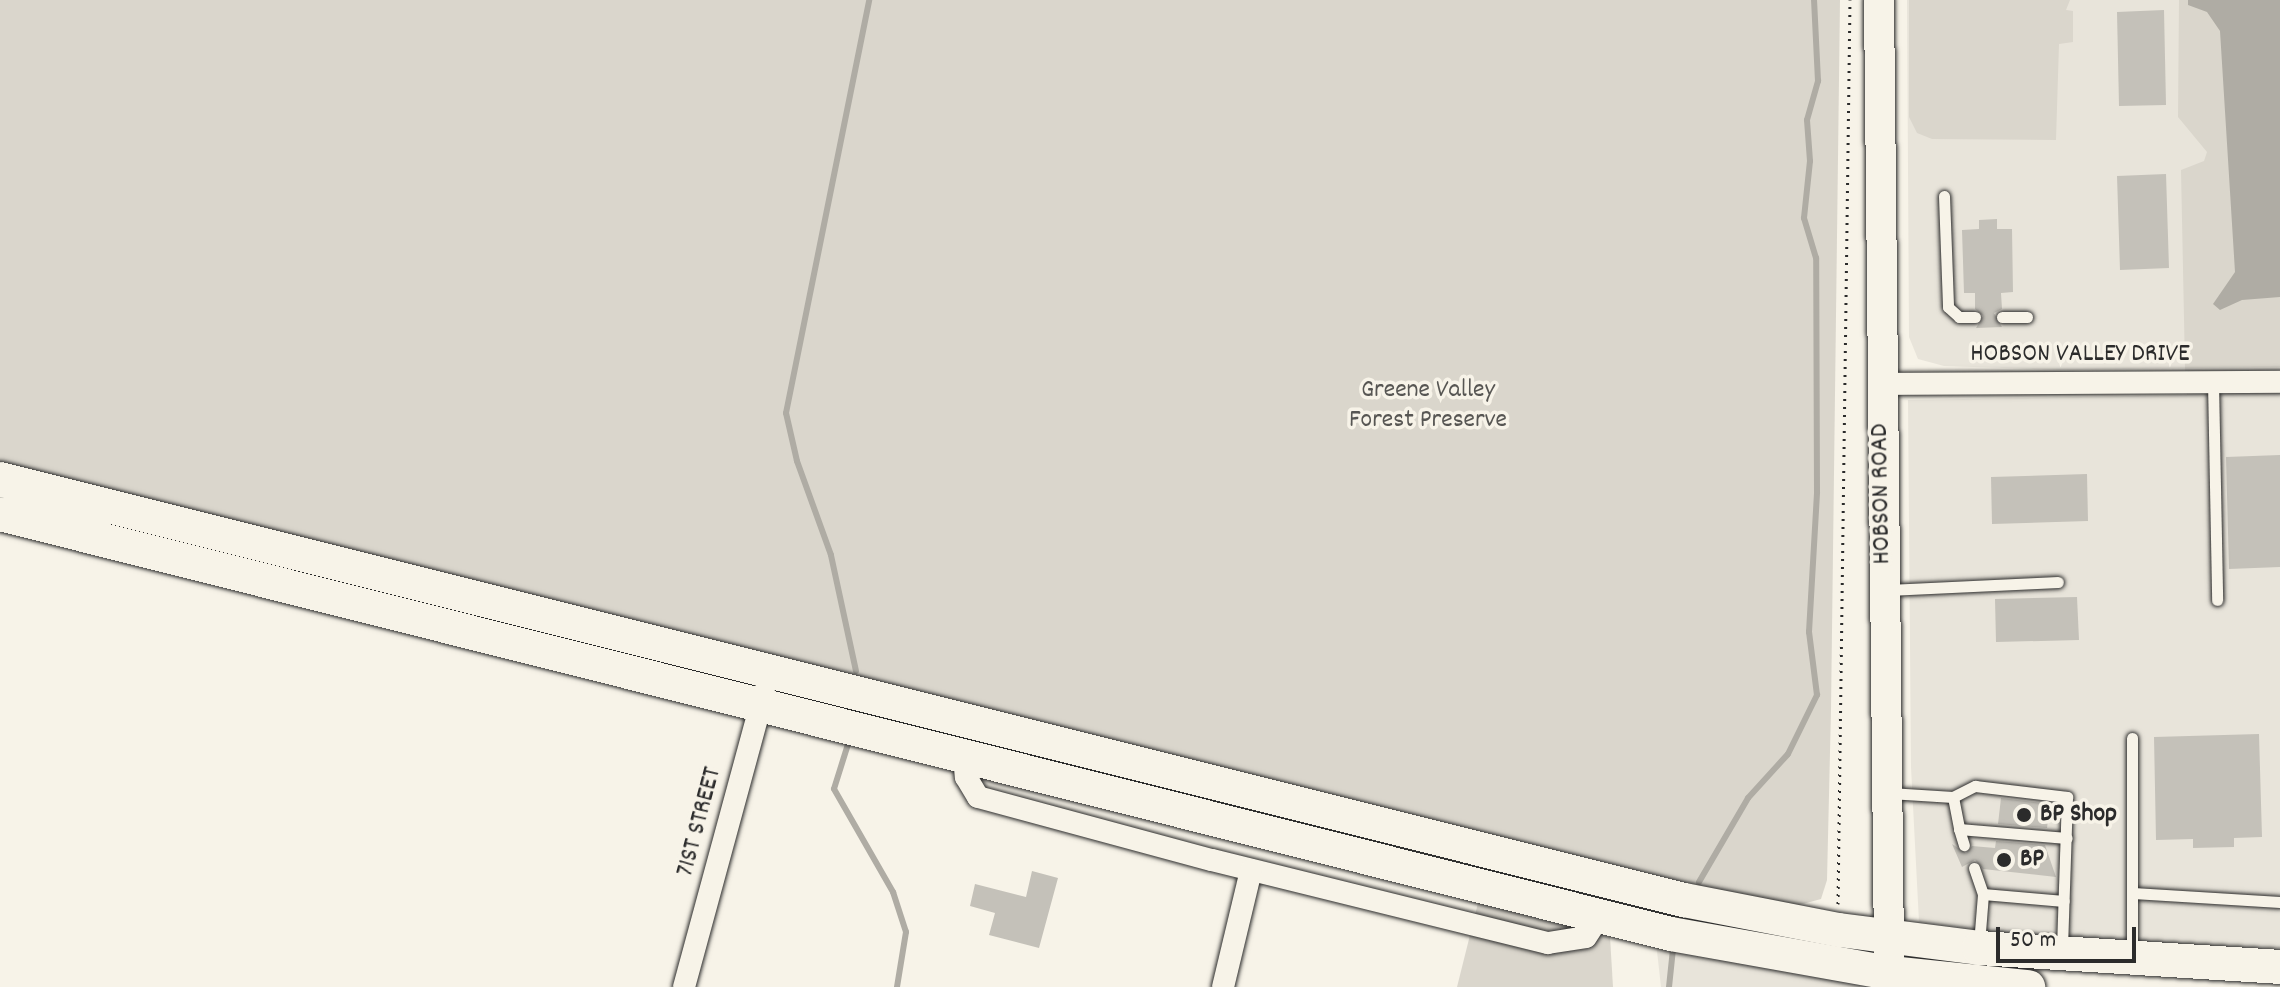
<!DOCTYPE html>
<html>
<head>
<meta charset="utf-8">
<style>
	body { margin:0 }
	#map { position:relative; width:2280px; height:987px; overflow:hidden; background:#f7f3e8; font-family:Dekko,sans-serif }
	div>[style] { position:absolute }
	.built>* { inset:0; background:#e8e4da }
	.green>* { inset:0; background:#dad6cc }
	.water>* { inset:0; background:#afaca4 }
	.stream>* { height:6px; margin:-3px; padding:0 3px; transform-origin:3px; border-radius:3px; background:#afaca4 }
	.building>* { inset:0; background:#c4c1b9 }
	.path>* { height:3px; margin-top:-1.5px; transform-origin:0; background:repeating-linear-gradient(90deg,#2b2b2b 0 2px,transparent 0 8px) }
	.roads { filter:drop-shadow(0 0 2px #2b2b2b) drop-shadow(0 0 2px #2b2b2b) }
	.lane>* { height:11px; margin:-5.5px; padding:0 5.5px; transform-origin:5.5px; border-radius:5.5px; background:#f7f3e8 }
	.street>* { height:22px; margin:-11px; padding:0 11px; transform-origin:11px; border-radius:11px; background:#f7f3e8 }
	.secondary>* { height:30px; margin:-15px; padding:0 15px; transform-origin:15px; border-radius:15px; background:#f7f3e8 }
	.primary>* { height:34px; margin:-17px; padding:0 17px; transform-origin:17px; border-radius:17px; background:#f7f3e8 }
	.dots>* { width:22px; height:22px; translate:-50% -50%; box-sizing:border-box; border:4px solid #f7f3e8; border-radius:50% }
	span { translate:-50% -50%; white-space:nowrap; text-align:center; line-height:1.15; -webkit-text-stroke:7px #f7f3e8; paint-order:stroke }
	.street-label { font-size:26px; color:#2b2b2b }
	.park-label { font-size:26px; color:#575653 }
	.poi-label { font-size:26px; color:#2b2b2b; font-weight:700 }
	.left { translate:0 -50%; text-align:left }
	.scale { position:absolute; left:1996px; top:927px; width:140px; height:36px; box-sizing:border-box; border:4px solid #2b2b2b; border-top:0; padding-left:10px; font-size:24px; line-height:28px; white-space:nowrap; color:#2b2b2b; -webkit-text-stroke:6px #f7f3e8; paint-order:stroke }
</style>
</head>
<body>
<div id="map">
	<div class="built">
		<div style="clip-path:polygon(1907px 0,2280px 0,2280px 948px,2099px 944px,1919px 922px,1911px 767px,1908px 400px,2187px 395px,2185px 368px,2062px 370px,1944px 366px,1918px 359px,1909px 337px)"></div>
		<div style="clip-path:polygon(1656px 942px,1860px 985px,1860px 987px,1661px 987px)"></div>
	</div>
	<div class="green">
		<div style="clip-path:polygon(0 0,1840px 0,1831px 710px,1827px 880px,1821px 899px,1788px 908px,0 462px)"></div>
		<div style="clip-path:polygon(1909px 0,2070px 0,2066px 10px,2073px 11px,2073px 42px,2059px 44px,2056px 140px,1932px 139px,1917px 133px,1909px 117px)"></div>
		<div style="clip-path:polygon(2179px 0,2280px 0,2280px 367px,2185px 368px,2181px 170px,2204px 161px,2207px 152px,2178px 117px)"></div>
		<div style="clip-path:polygon(1478px 903px,1610px 937px,1613px 987px,1457px 987px)"></div>
	</div>
	<div class="water">
		<div style="clip-path:polygon(2188px 0,2280px 0,2280px 297px,2242px 300px,2220px 310px,2213px 304px,2235px 272px,2220px 31px,2207px 12px,2188px 5px)"></div>
	</div>
	<div class="stream">
		<div style="left:856px;top:671px;width:119px;rotate:-102.2deg"></div>
		<div style="left:831px;top:555px;width:100px;rotate:-109.9deg"></div>
		<div style="left:797px;top:461px;width:49px;rotate:-102.9deg"></div>
		<div style="left:786px;top:413px;width:421px;rotate:-78.6deg"></div>
		<div style="left:849px;top:741px;width:50px;rotate:107.4deg"></div>
		<div style="left:834px;top:789px;width:119px;rotate:60.2deg"></div>
		<div style="left:893px;top:892px;width:42px;rotate:72deg"></div>
		<div style="left:906px;top:932px;width:56px;rotate:99.3deg"></div>
		<div style="left:1699px;top:882px;width:97px;rotate:-59.7deg"></div>
		<div style="left:1748px;top:798px;width:59px;rotate:-47.7deg"></div>
		<div style="left:1788px;top:754px;width:66px;rotate:-63.8deg"></div>
		<div style="left:1817px;top:695px;width:64px;rotate:-97.2deg"></div>
		<div style="left:1809px;top:632px;width:140px;rotate:-86.7deg"></div>
		<div style="left:1817px;top:492px;width:234px;rotate:-90.2deg"></div>
		<div style="left:1816px;top:258px;width:42px;rotate:-106.7deg"></div>
		<div style="left:1804px;top:218px;width:57px;rotate:-84deg"></div>
		<div style="left:1810px;top:161px;width:41px;rotate:-94.2deg"></div>
		<div style="left:1807px;top:120px;width:41px;rotate:-74.2deg"></div>
		<div style="left:1818px;top:81px;width:81px;rotate:-92.8deg"></div>
		<div style="left:1669px;top:987px;width:36px;rotate:-84deg"></div>
	</div>
	<div class="building">
		<div style="clip-path:polygon(2164px 10px,2166px 105px,2119px 106px,2117px 12px)"></div>
		<div style="clip-path:polygon(2166px 174px,2169px 268px,2120px 270px,2117px 176px)"></div>
		<div style="clip-path:polygon(1997px 219px,1997px 229px,2012px 229px,2013px 292px,2001px 293px,2002px 309px,1994px 313px,2002px 327px,1976px 328px,1983px 316px,1975px 309px,1975px 293px,1964px 293px,1962px 230px,1979px 229px,1979px 220px)"></div>
		<div style="clip-path:polygon(2280px 455px,2280px 567px,2229px 569px,2226px 457px)"></div>
		<div style="clip-path:polygon(2087px 474px,2088px 521px,1992px 524px,1991px 477px)"></div>
		<div style="clip-path:polygon(2077px 597px,2079px 640px,1996px 642px,1995px 599px)"></div>
		<div style="clip-path:polygon(2259px 734px,2262px 837px,2234px 838px,2234px 847px,2193px 848px,2193px 839px,2156px 840px,2154px 737px)"></div>
		<div style="clip-path:polygon(2001px 798px,2050px 804px,2047px 828px,1998px 824px)"></div>
		<div style="clip-path:polygon(1996px 841px,2045px 845px,2056px 877px,1983px 869px,1975px 860px,1962px 867px,1952px 844px,1966px 853px,1972px 846px,1995px 848px)"></div>
		<div style="clip-path:polygon(1032px 871px,1058px 878px,1039px 948px,989px 935px,995px 913px,970px 906px,975px 884px,1026px 897px)"></div>
	</div>
	<div class="path">
		<div style="left:1838px;top:904px;width:904px;rotate:-89.24deg"></div>
	</div>
	<div class="roads">
		<div class="lane">
			<div style="left:1944px;top:196px;width:111px;rotate:87.9deg"></div>
			<div style="left:1948px;top:307px;width:15px;rotate:42deg"></div>
			<div style="left:1959px;top:317px;width:16px"></div>
			<div style="left:2002px;top:317px;width:25px"></div>
			<div style="left:2213px;top:382px;width:218px;rotate:88.9deg"></div>
			<div style="left:1888px;top:590px;width:170px;rotate:-2.7deg"></div>
			<div style="left:1889px;top:793px;width:64px;rotate:3.6deg"></div>
			<div style="left:1953px;top:797px;width:25px;rotate:-27deg"></div>
			<div style="left:1975px;top:786px;width:93px;rotate:6.8deg"></div>
			<div style="left:2067px;top:797px;width:153px;rotate:91.9deg"></div>
			<div style="left:1953px;top:797px;width:33px;rotate:79deg"></div>
			<div style="left:1959px;top:829px;width:108px;rotate:4.8deg"></div>
			<div style="left:1959px;top:829px;width:17px;rotate:73deg"></div>
			<div style="left:1974px;top:868px;width:28px;rotate:71deg"></div>
			<div style="left:2133px;top:893px;width:147px;rotate:3.5deg"></div>
			<div style="left:1979px;top:944px;width:50px;rotate:-85.4deg"></div>
			<div style="left:1983px;top:894px;width:81px;rotate:4.9deg"></div>
			<div style="left:2132px;top:953px;width:215px;rotate:-90deg"></div>
		</div>
		<div class="street">
			<div style="left:1881px;top:384px;width:399px;rotate:-0.3deg"></div>
			<div style="left:964px;top:756px;width:21px;rotate:85deg"></div>
			<div style="left:966px;top:777px;width:23px;rotate:59deg"></div>
			<div style="left:978px;top:797px;width:242px;rotate:15.1deg"></div>
			<div style="left:1212px;top:860px;width:346px;rotate:13.9deg"></div>
			<div style="left:1548px;top:943px;width:38px;rotate:-9deg"></div>
			<div style="left:1586px;top:937px;width:24px;rotate:-57deg"></div>
			<div style="left:684px;top:987px;width:305px;rotate:-74.8deg"></div>
			<div style="left:1223px;top:987px;width:120px;rotate:-76.5deg"></div>
		</div>
		<div class="secondary">
			<div style="left:1879px;top:0;width:958px;rotate:89.4deg"></div>
		</div>
		<div class="primary">
			<div style="left:0;top:479px;width:1736px;rotate:14.04deg"></div>
			<div style="left:1684px;top:900px;width:158px;rotate:11deg"></div>
			<div style="left:1839px;top:930px;width:141px;rotate:7.3deg"></div>
			<div style="left:1979px;top:948px;width:302px;rotate:3.6deg"></div>
			<div style="left:0;top:514px;width:1723px;rotate:14.11deg"></div>
			<div style="left:1671px;top:934px;width:222px;rotate:10.1deg"></div>
			<div style="left:1890px;top:973px;width:139px;rotate:5.8deg"></div>
		</div>
	</div>
	<div class="dots">
		<div style="left:2024px;top:815px;background:#2b2b2b"></div>
		<div style="left:2004px;top:860px;background:#2b2b2b"></div>
	</div>
	<div class="street-label">
		<span style="left:2080px;top:355px">HOBSON VALLEY DRIVE</span>
		<span style="left:1882px;top:494px;rotate:-91deg">HOBSON ROAD</span>
		<span style="left:700px;top:822px;rotate:-75deg">71ST STREET</span>
	</div>
	<div class="park-label">
		<span style="left:1428px;top:406px">Greene Valley<br>Forest Preserve</span>
	</div>
	<div class="poi-label">
		<span class="left" style="left:2040px;top:815px">BP Shop</span>
		<span class="left" style="left:2020px;top:860px">BP</span>
	</div>
	<div class="scale">50 m</div>
</div>
</body>
</html>
